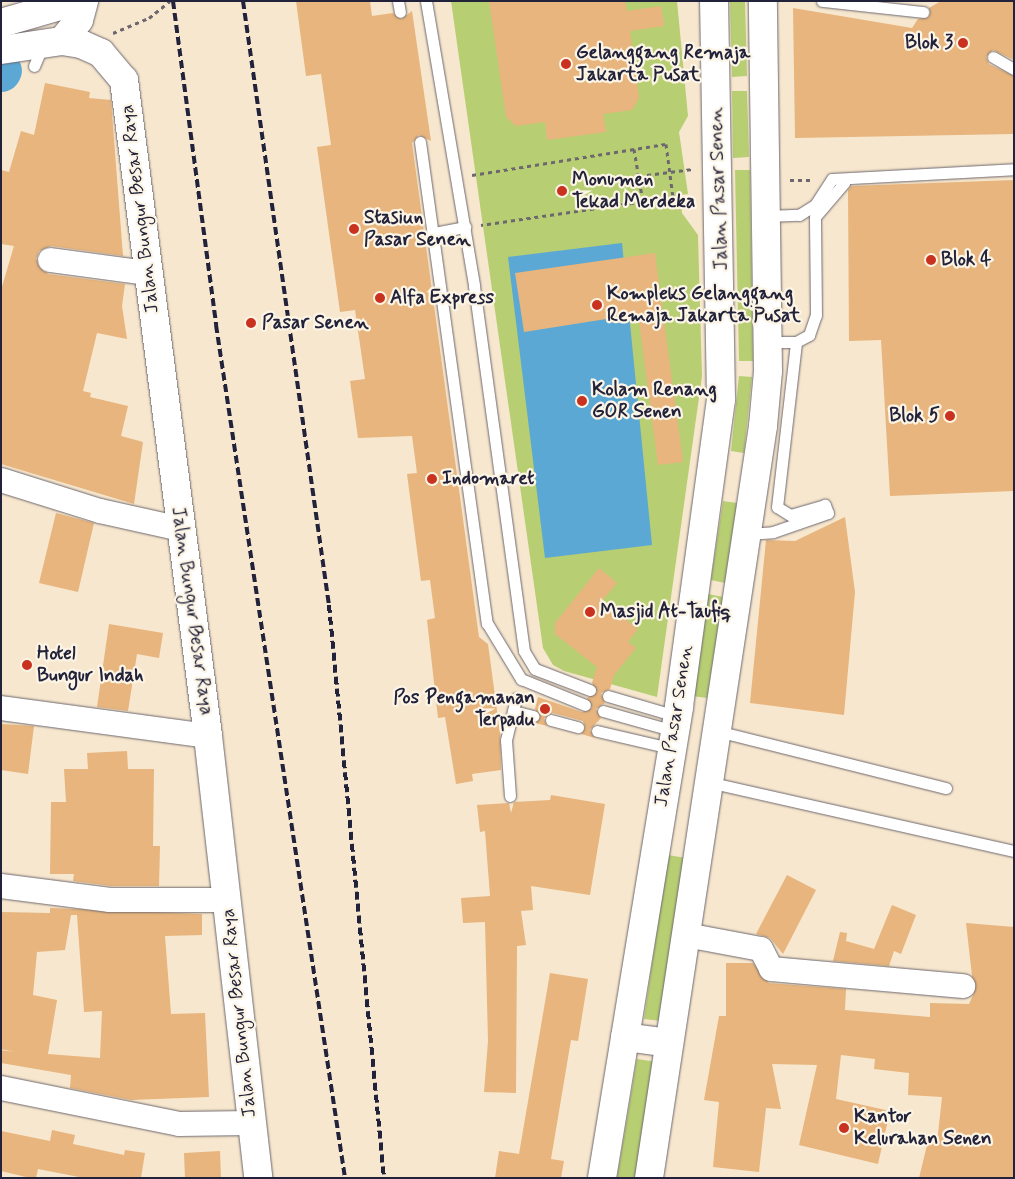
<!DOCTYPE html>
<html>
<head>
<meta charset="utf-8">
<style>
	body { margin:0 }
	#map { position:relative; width:1015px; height:1179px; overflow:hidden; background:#f7e7ce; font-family:Mynerve,sans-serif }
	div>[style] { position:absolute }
	.green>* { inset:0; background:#b7ce73 }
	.water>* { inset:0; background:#5ba8d4 }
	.river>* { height:39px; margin:-19.5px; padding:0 19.5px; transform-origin:19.5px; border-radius:19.5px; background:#5ba8d4 }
	.building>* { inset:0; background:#e7b57d }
	.path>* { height:3px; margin-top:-1.5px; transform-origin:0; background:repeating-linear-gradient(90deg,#6d676e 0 4px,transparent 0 8px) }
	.roads { filter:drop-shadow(0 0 1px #6d676e) drop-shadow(0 0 1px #6d676e) }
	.service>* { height:11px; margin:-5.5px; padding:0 5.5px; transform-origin:5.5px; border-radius:5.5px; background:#fff }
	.minor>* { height:24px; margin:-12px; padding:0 12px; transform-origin:12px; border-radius:12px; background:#fff }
	.tertiary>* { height:28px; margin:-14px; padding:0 14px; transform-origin:14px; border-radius:14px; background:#fff }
	.secondary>* { height:28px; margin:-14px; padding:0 14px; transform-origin:14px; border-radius:14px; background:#fff }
	.primary>* { height:28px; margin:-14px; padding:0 14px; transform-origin:14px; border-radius:14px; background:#fff }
	.rail>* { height:4px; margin-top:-2px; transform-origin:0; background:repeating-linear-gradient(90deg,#22223b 0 8px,transparent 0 12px) }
	.dots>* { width:14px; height:14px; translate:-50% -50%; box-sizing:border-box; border:2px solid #fcf5e5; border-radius:50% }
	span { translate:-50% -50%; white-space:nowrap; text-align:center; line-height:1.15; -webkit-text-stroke:4.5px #fcf5e5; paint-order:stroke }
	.poi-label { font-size:19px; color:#22223b; font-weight:700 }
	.right { translate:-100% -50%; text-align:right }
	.left { translate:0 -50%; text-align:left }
	.street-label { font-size:19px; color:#22223b }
	.frame { position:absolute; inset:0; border:2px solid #22223b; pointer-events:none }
</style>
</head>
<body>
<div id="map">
	<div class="green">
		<div style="clip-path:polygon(451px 1px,677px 1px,688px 116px,679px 132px,688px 194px,681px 195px,682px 213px,698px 235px,702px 376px,657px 697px,564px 671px,553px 665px,543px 648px)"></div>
		<div style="clip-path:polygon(730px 1px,745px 1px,747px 76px,732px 77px)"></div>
		<div style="clip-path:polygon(732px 91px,747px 91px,749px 157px,733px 158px)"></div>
		<div style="clip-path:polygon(735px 170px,750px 170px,753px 361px,739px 361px)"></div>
		<div style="clip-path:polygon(739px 376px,752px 377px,744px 453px,731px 451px)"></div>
		<div style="clip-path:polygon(723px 501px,737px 503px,725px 583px,711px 580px)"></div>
		<div style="clip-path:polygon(708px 594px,723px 597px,707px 698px,692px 696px)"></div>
		<div style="clip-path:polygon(668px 855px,686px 858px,662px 1021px,644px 1019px)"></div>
		<div style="clip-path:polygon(637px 1059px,657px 1062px,637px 1178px,617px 1178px)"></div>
	</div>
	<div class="water">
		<div style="clip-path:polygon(622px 243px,652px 545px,545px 558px,508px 257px)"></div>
	</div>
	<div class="river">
		<div style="left:1px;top:72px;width:2px;rotate:-63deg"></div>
	</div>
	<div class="building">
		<div style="clip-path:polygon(296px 1px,370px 1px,372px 16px,393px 13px,401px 19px,412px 11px,431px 141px,419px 135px,412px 143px,479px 637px,488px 644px,500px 733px,501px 770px,472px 774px,473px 781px,456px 784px,445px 717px,438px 718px,427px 620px,435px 618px,430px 580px,421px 581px,407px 474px,417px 473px,412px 436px,358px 438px,350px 381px,365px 379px,355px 310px,340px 312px,317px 147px,331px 145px,321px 74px,306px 76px)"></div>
		<div style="clip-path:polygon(489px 1px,625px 1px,627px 11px,661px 6px,664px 26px,630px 31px,639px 98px,632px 110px,603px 114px,606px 132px,547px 140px,545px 122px,516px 126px,506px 117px)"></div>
		<div style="clip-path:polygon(941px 1px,1014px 1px,1014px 60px,993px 50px,986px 57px,989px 64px,1014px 76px,1014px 134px,795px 138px,793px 8px,912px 28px,918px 19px,929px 17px,929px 8px)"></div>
		<div style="clip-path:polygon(45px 83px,90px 92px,89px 98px,111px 100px,123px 256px,51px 246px,39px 251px,36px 259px,48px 274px,125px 284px,122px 306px,127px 339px,97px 333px,83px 391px,91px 393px,90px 397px,128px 406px,121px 436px,143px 442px,134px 504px,1px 464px,1px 290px,14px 246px,1px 244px,1px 170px,9px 172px,21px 131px,34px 135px)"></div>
		<div style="clip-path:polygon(1014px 180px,1014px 491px,890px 496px,881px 340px,849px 341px,848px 190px,851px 186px)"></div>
		<div style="clip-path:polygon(655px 253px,683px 462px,658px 465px,638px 314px,524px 332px,515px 273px)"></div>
		<div style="clip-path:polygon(56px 513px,94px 523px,78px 592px,39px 583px)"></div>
		<div style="clip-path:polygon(845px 517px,855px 592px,844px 715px,750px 703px,766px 540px,795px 541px)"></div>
		<div style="clip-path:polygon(599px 568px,617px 583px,602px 601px,638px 629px,628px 642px,636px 648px,614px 675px,610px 689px,601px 693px,605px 703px,596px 709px,601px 718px,590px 730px,595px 738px,581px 734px,585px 728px,583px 721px,553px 713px,544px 718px,547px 726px,535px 723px,540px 717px,535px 709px,538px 697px,582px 712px,592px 708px,587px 698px,597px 692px,592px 683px,597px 667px,555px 634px,555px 623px)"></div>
		<div style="clip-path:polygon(109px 624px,163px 633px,159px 658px,137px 654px,128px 711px,97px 707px)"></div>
		<div style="clip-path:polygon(1px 724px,34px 726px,28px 774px,1px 770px)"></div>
		<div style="clip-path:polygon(127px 751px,128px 769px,154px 769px,153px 846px,160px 846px,159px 886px,111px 886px,73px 881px,74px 874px,50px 874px,51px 802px,66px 802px,64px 769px,88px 769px,87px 753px)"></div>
		<div style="clip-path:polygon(551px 795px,605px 804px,590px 895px,531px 886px,533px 910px,521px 911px,526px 945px,517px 946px,516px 1093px,484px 1092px,488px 1041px,485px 922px,463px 923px,461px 898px,490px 896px,485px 831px,480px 832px,477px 805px,509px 803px,511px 813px,514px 802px,550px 800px)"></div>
		<div style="clip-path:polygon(787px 875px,816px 890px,783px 954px,770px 938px,756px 934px)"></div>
		<div style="clip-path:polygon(892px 905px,916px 915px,901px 954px,894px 951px,889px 966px,833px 961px,840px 932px,847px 933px,846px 941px,874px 949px)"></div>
		<div style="clip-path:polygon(evenodd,50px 908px,202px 914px,202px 935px,165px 936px,171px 1014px,205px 1013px,209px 1097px,131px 1100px,70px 1088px,71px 1075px,1px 1063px,1px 1050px,15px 1052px,1px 1049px,1px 912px,50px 913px,50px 908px,71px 915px,77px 915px,84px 1012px,102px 1011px,100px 1058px,48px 1054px,57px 1000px,33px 995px,37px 952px,65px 950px,71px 915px)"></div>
		<div style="clip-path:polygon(966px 923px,1014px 927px,1014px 1178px,919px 1178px,928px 1141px,937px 1143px,942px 1097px,908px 1095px,909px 1073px,874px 1069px,875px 1059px,841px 1055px,836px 1099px,890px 1111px,878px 1164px,799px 1145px,817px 1065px,772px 1064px,781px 1109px,766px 1108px,759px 1172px,713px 1167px,719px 1102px,704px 1100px,719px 1016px,726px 1016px,726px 963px,753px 963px,769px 983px,846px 989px,845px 1010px,930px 1017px,930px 1003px,969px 1004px,974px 993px)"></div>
		<div style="clip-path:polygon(550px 973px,588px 979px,578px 1041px,571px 1040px,551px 1159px,564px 1161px,561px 1178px,495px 1178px,499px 1151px,519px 1154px)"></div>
		<div style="clip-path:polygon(52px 1130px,75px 1135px,73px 1144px,124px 1155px,125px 1150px,145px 1153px,141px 1178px,84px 1178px,38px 1169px,36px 1178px,30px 1178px,1px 1171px,1px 1131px,50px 1141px)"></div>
		<div style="clip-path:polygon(220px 1151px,221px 1178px,185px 1178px,184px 1153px)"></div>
	</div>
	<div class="path">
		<div style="left:113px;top:33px;width:39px;rotate:-23deg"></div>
		<div style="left:149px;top:18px;width:27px;rotate:-39deg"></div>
		<div style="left:634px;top:149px;width:54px;rotate:80.4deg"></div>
		<div style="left:472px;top:175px;width:196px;rotate:-9.1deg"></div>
		<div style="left:666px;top:144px;width:53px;rotate:82.5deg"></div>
		<div style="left:673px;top:197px;width:194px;rotate:171.7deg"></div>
		<div style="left:639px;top:176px;width:54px;rotate:-7.4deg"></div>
		<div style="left:790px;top:180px;width:21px"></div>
	</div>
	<div class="roads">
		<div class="service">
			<div style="left:398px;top:1px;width:11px;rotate:80deg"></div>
			<div style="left:426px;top:1px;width:289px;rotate:80.4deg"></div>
			<div style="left:474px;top:286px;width:368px;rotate:82.2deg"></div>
			<div style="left:524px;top:651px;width:21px;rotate:59deg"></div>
			<div style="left:535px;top:669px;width:59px;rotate:20.9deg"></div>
			<div style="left:822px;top:1px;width:102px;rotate:6.2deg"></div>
			<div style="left:993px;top:57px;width:24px;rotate:30deg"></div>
			<div style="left:34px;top:66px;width:23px;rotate:-67deg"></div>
			<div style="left:420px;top:142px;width:486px;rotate:82.1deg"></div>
			<div style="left:487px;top:623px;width:66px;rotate:58.7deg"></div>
			<div style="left:521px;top:679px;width:69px;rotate:22.1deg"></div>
			<div style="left:766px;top:216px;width:33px;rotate:-2deg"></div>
			<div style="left:799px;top:215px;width:19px;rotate:-32deg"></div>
			<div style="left:815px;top:205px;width:31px;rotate:-57deg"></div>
			<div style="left:832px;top:179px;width:182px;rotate:-3.1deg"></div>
			<div style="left:434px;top:233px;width:32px;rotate:-11deg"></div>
			<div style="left:768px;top:342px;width:28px"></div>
			<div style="left:747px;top:534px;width:26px;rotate:-4deg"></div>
			<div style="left:773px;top:532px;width:58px;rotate:-19.1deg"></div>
			<div style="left:828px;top:513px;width:9px;rotate:-111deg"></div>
			<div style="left:825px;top:505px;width:36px;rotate:164deg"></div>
			<div style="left:790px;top:515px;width:15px;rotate:-148deg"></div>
			<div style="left:777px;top:507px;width:166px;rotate:-83.4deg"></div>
			<div style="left:796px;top:342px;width:15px;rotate:-28deg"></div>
			<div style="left:809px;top:335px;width:21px;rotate:-71deg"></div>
			<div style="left:816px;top:315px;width:98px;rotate:-90.6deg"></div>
			<div style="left:815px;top:217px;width:45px;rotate:-49.5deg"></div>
			<div style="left:608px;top:696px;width:71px;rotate:16.4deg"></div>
			<div style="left:513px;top:711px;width:21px;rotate:14deg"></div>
			<div style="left:603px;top:711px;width:74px;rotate:15.7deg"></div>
			<div style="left:551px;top:720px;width:28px;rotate:15deg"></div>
			<div style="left:597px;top:731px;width:75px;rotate:13.1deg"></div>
			<div style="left:717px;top:731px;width:236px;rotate:14deg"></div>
			<div style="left:708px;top:782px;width:314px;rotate:12.7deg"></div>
			<div style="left:510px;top:796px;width:56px;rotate:-94.1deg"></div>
			<div style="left:506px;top:740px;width:43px;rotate:-76.6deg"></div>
		</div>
		<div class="minor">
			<div style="left:50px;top:260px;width:98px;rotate:7.6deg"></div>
			<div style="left:1px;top:480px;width:104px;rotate:17.4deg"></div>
			<div style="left:100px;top:511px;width:83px;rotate:12.5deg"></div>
			<div style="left:1px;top:708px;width:209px;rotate:7.7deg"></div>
			<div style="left:1px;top:886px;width:110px;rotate:7.3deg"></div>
			<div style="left:110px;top:900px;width:118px"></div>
			<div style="left:686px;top:935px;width:76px;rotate:10.6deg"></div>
			<div style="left:761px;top:949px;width:22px;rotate:63deg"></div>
			<div style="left:771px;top:969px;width:193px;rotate:5.1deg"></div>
			<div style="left:1px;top:1088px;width:182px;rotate:11.4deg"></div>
			<div style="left:179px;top:1124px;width:71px;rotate:-0.8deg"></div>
		</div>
		<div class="tertiary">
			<div style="left:1px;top:50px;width:62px;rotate:-8.4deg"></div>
			<div style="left:62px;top:41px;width:19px;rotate:9deg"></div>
			<div style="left:81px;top:44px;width:22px;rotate:24deg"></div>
			<div style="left:101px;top:53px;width:35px;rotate:50deg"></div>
			<div style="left:124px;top:80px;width:661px;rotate:82.7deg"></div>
			<div style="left:208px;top:736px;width:445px;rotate:83.5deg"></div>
		</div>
		<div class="secondary">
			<div style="left:625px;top:1037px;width:44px;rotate:7.8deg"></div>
			<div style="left:602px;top:1178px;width:478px;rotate:-80.7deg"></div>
			<div style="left:679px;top:706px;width:309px;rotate:-82.2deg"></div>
			<div style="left:721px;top:400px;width:399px;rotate:-91deg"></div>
			<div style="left:649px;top:1178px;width:761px;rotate:-81.38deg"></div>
			<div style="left:763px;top:426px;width:55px;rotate:-84.8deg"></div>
			<div style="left:768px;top:371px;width:370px;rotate:-90.8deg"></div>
		</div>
		<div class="primary">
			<div style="left:1px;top:23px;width:79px;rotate:-16.1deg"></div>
			<div style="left:62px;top:41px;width:27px;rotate:-51deg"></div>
			<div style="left:79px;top:20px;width:20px;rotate:-75deg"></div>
		</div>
	</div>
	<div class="rail">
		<div style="left:173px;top:1px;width:327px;rotate:82.4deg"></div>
		<div style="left:216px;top:325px;width:863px;rotate:81.4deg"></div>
		<div style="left:243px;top:1px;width:610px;rotate:81.9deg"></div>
		<div style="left:329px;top:605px;width:576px;rotate:84.52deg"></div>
	</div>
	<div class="dots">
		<div style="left:963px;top:43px;background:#c8321e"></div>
		<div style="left:566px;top:64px;background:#c8321e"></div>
		<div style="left:562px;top:191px;background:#c8321e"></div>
		<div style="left:354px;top:229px;background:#c8321e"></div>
		<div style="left:931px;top:260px;background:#c8321e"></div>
		<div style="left:380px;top:298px;background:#c8321e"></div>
		<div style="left:597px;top:305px;background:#c8321e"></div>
		<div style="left:251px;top:323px;background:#c8321e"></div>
		<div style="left:582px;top:401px;background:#c8321e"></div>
		<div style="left:950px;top:416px;background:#c8321e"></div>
		<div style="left:432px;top:479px;background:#c8321e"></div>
		<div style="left:590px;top:612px;background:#c8321e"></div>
		<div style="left:27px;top:665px;background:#c8321e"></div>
		<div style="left:545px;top:709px;background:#c8321e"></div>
		<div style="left:844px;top:1128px;background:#c8321e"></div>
	</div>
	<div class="poi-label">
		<span class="right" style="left:953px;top:43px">Blok 3</span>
		<span class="left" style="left:576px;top:64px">Gelanggang Remaja<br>Jakarta Pusat</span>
		<span class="left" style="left:572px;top:191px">Monumen<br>Tekad Merdeka</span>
		<span class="left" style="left:364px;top:229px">Stasiun<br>Pasar Senen</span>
		<span class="left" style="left:941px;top:260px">Blok 4</span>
		<span class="left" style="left:607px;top:305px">Kompleks Gelanggang<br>Remaja Jakarta Pusat</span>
		<span class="left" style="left:390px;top:298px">Alfa Express</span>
		<span class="left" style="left:262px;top:323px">Pasar Senen</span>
		<span class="left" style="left:592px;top:401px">Kolam Renang<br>GOR Senen</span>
		<span class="right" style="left:940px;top:416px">Blok 5</span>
		<span class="left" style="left:442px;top:479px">Indomaret</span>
		<span class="left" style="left:600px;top:612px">Masjid At-Taufiq</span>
		<span class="left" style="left:37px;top:665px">Hotel<br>Bungur Indah</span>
		<span class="right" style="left:535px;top:709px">Pos Pengamanan<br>Terpadu</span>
		<span class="left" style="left:854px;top:1128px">Kantor<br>Kelurahan Senen</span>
	</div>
	<div class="street-label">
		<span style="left:719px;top:189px;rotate:-92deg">Jalan Pasar Senen</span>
		<span style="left:140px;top:209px;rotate:-97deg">Jalan Bungur Besar Raya</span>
		<span style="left:192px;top:611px;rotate:82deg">Jalan Bungur Besar Raya</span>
		<span style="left:674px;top:726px;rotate:-81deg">Jalan Pasar Senen</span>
		<span style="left:239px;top:1013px;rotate:-96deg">Jalan Bungur Besar Raya</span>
	</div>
	<div class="frame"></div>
</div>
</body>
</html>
